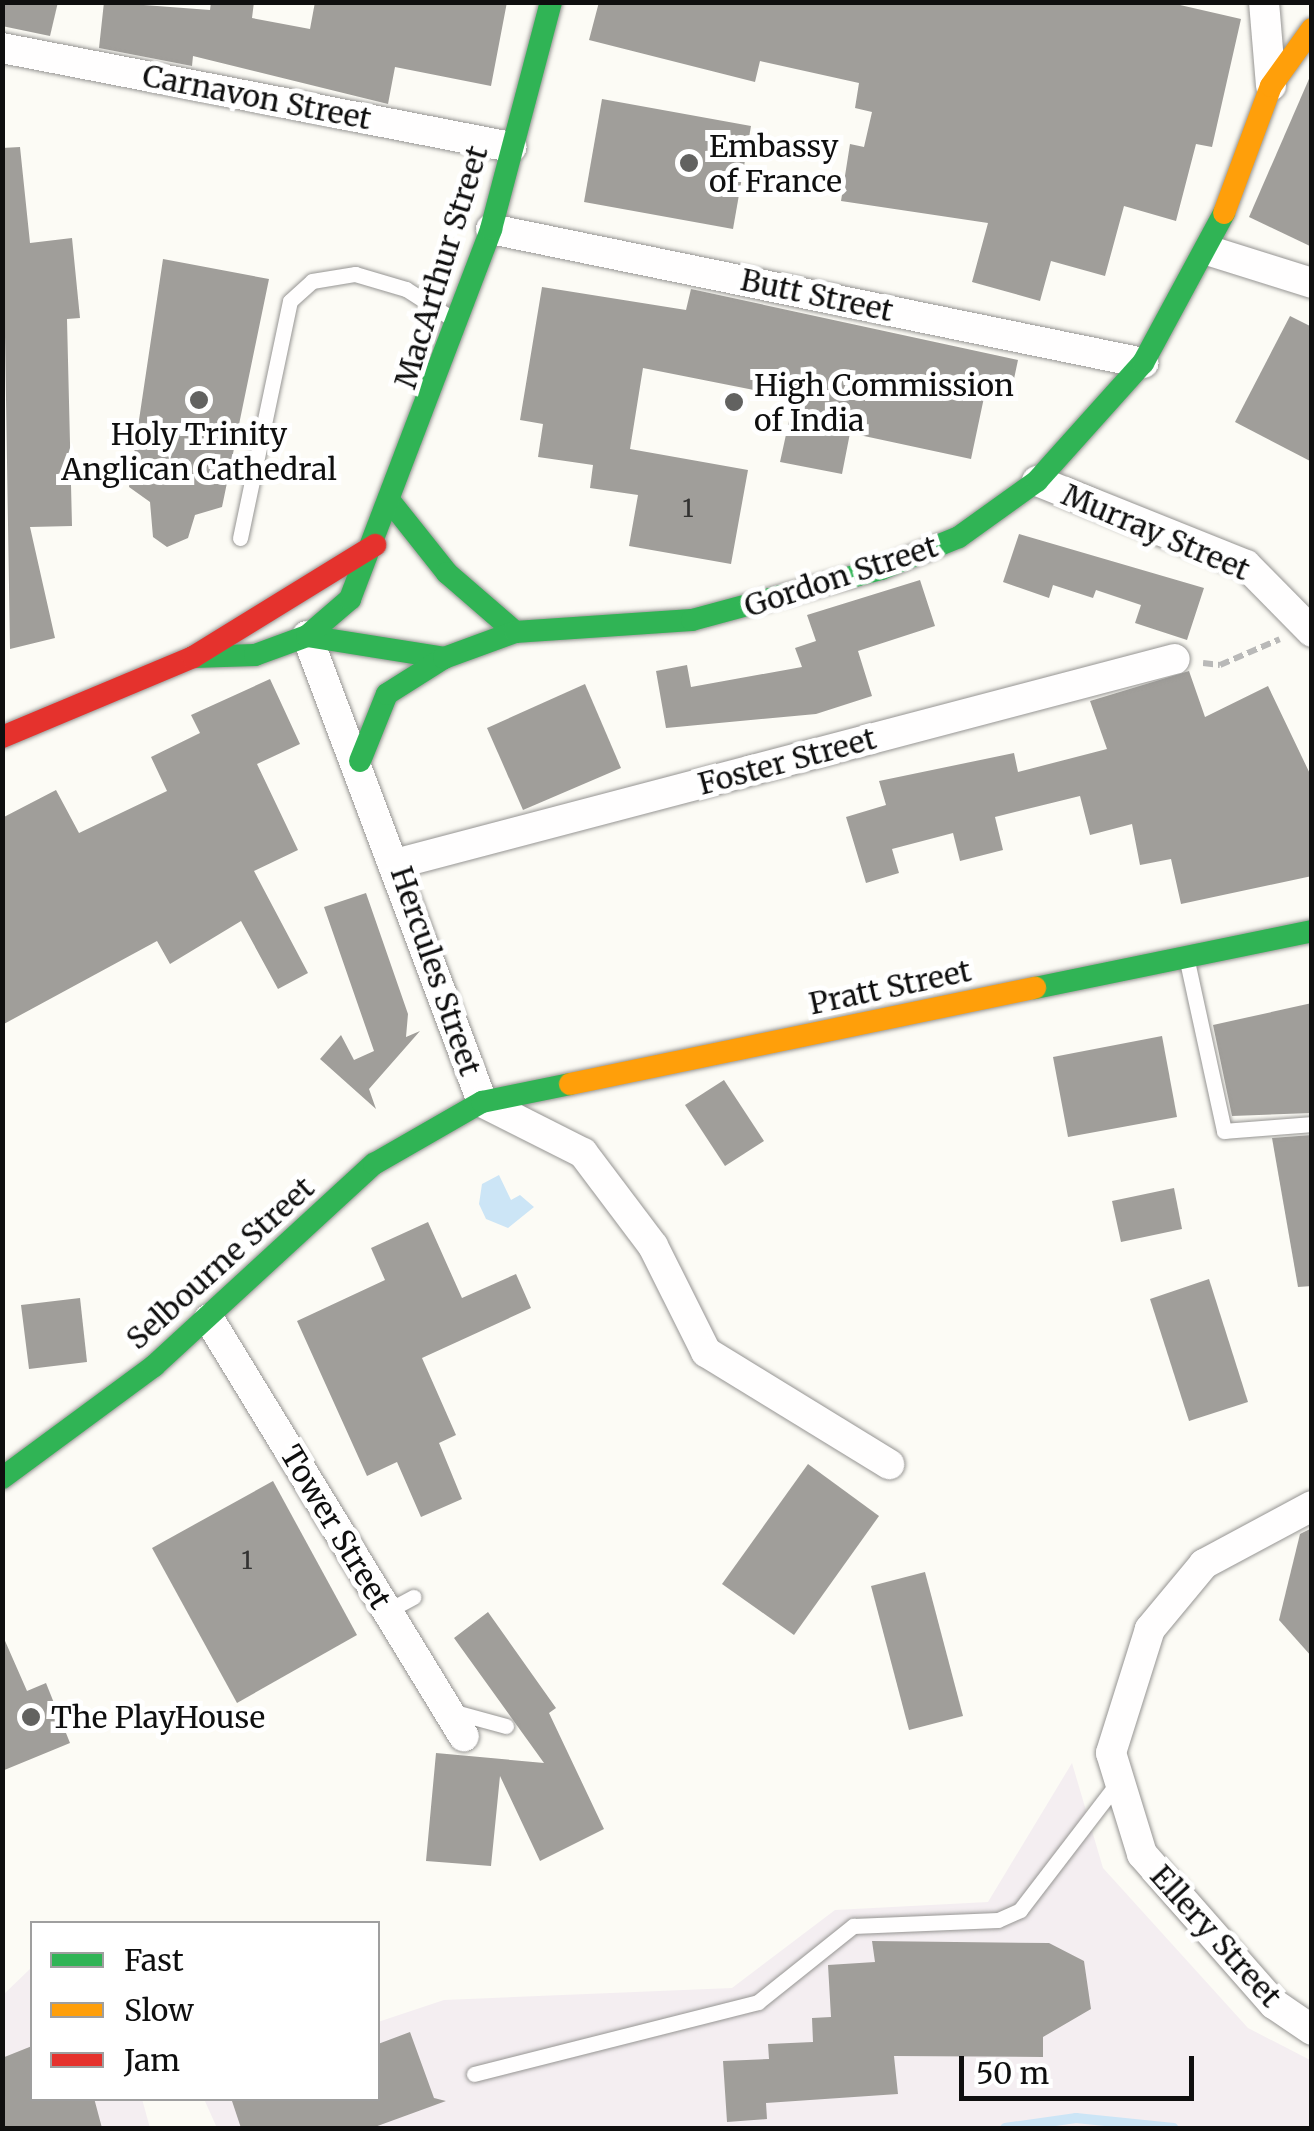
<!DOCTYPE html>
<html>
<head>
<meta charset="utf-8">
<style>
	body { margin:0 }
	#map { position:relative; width:1314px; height:2131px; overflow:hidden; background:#fcfbf5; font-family:Merriweather,serif }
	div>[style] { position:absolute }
	.industrial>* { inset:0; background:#f4eef1 }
	.water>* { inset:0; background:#cce5f6 }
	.stream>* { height:10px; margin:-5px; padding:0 5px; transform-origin:5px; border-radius:5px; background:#cce5f6 }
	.building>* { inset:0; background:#a09e9a }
	.path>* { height:6px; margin-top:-3px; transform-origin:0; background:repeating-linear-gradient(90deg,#b9b9b8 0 10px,transparent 0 15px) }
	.roads { filter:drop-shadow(0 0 2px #969593) drop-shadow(0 0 2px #969593) }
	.lane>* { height:15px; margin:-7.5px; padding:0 7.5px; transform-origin:7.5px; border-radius:7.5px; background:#fffefe }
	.street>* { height:30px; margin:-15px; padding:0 15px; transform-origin:15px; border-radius:15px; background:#fffefe }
	.fast>* { height:22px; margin:-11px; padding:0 11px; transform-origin:11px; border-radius:11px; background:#30b455 }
	.slow>* { height:22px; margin:-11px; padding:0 11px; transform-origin:11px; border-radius:11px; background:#ff9f0a }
	.jam>* { height:22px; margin:-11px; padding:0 11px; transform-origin:11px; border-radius:11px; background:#e5322d }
	.dots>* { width:28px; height:28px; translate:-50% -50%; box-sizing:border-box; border:5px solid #fff; border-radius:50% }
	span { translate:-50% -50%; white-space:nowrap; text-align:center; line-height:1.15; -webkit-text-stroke:10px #fff; paint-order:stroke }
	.number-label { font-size:25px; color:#333332 }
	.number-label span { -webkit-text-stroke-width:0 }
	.street-label { font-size:30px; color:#0f0f0f }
	.poi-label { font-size:30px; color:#0f0f0f }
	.left { translate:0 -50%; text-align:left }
	.frame { position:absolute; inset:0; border:5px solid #0f0f0f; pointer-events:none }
	.legend { position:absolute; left:30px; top:1921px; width:350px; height:180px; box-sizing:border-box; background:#fff; border:2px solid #9f9f9f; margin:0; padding:12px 18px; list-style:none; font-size:30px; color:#0f0f0f }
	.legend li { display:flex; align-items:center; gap:20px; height:50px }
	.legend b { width:50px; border:2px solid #9f9f9f }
	.scale { position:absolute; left:959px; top:2056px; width:235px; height:45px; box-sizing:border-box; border:5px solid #0f0f0f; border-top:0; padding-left:12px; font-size:30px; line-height:35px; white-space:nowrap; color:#0f0f0f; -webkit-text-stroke:8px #fff; paint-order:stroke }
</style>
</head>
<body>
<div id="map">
	<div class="industrial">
		<div style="clip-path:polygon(1072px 1763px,1103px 1868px,1248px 2028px,1312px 2061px,1311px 2128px,217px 2128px,204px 2099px,378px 2098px,378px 2022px,444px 2000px,732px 1988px,835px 1910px,988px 1902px)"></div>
		<div style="clip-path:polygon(31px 1968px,32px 2098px,142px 2099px,150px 2128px,3px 2128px,3px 1995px)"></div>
	</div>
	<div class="water">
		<div style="clip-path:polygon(499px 1175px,511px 1200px,520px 1195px,534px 1207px,508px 1228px,486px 1219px,479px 1204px,482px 1184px)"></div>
	</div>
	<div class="stream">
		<div style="left:1005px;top:2128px;width:72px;rotate:-8deg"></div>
		<div style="left:1076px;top:2118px;width:98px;rotate:5.9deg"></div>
	</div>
	<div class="building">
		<div style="clip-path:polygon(2px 2px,58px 2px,50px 36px,2px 26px)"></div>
		<div style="clip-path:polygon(104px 2px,210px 10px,211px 2px,254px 2px,252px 18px,310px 29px,315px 2px,507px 2px,491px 86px,395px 67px,388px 104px,193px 56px,192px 66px,99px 48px)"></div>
		<div style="clip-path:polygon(599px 2px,1167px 2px,1241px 19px,1212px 147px,1196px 144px,1176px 221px,1124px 206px,1105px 276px,1051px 261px,1040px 301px,972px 282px,988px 223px,841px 201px,850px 144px,864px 147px,872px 112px,855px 108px,859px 83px,760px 61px,755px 82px,589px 40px)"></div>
		<div style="clip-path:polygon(1312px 72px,1312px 247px,1249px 217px)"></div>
		<div style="clip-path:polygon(602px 99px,751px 126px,733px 229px,584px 202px)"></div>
		<div style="clip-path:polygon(20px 147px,30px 243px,72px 238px,80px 318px,67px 319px,72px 526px,30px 527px,55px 638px,10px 649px,2px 148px)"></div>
		<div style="clip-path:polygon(163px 259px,269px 279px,222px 507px,195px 515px,188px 538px,167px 547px,153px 537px,150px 502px,129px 487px)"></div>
		<div style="clip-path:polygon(542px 287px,686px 310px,691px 289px,1018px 360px,1011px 393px,986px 388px,971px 459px,850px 433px,842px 474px,780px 462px,794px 398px,643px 368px,630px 449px,748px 470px,731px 564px,629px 546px,638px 495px,590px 488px,593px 465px,538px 457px,543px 424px,520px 420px)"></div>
		<div style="clip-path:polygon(1290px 316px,1312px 327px,1312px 462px,1235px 422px)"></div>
		<div style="clip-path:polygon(1019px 534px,1204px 588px,1187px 640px,1135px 623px,1141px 605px,1096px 590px,1093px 598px,1053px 585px,1049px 598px,1003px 582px)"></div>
		<div style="clip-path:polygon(920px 580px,935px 626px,858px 651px,872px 696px,816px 714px,666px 728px,656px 671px,687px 665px,691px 687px,802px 667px,795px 648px,816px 641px,807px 615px)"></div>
		<div style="clip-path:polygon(1189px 671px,1205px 717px,1268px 686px,1312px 778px,1312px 876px,1181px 904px,1171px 859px,1140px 865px,1132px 824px,1090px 835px,1080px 796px,995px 817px,1003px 850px,960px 861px,953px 833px,892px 849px,899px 873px,866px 883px,846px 817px,886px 805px,879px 781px,1014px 753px,1018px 772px,1107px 749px,1090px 701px)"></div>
		<div style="clip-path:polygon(270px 679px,300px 744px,257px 764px,298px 850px,254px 871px,308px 973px,278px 989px,241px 921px,170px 964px,157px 941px,2px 1025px,2px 818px,56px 790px,79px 833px,167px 791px,151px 757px,200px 733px,191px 715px)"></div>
		<div style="clip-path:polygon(585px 684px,621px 768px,523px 810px,487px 728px)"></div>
		<div style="clip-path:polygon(366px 893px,408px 1014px,406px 1037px,420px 1031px,369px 1089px,376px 1109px,320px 1059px,341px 1035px,354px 1060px,374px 1051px,324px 907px)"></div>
		<div style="clip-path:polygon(1312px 1003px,1312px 1113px,1232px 1116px,1213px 1025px)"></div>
		<div style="clip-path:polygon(1162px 1036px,1177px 1117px,1068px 1137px,1053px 1057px)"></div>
		<div style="clip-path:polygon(724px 1080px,764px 1141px,725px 1166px,685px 1105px)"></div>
		<div style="clip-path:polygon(1312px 1135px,1312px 1286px,1298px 1287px,1272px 1138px)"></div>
		<div style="clip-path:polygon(1174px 1188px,1182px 1229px,1121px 1242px,1112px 1201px)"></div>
		<div style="clip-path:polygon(428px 1222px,462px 1298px,516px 1274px,531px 1308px,422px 1358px,456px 1435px,439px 1443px,462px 1499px,421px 1517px,397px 1462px,367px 1476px,297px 1321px,385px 1280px,371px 1248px)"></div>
		<div style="clip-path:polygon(1209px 1279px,1248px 1402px,1189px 1421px,1150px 1299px)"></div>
		<div style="clip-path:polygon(80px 1298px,87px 1362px,29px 1369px,21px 1305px)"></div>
		<div style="clip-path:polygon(808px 1464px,879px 1516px,794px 1635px,722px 1584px)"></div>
		<div style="clip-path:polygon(273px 1481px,357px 1635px,237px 1703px,152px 1548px)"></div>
		<div style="clip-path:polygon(1312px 1528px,1312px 1657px,1279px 1620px,1300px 1534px)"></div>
		<div style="clip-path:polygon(925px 1572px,963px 1716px,909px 1730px,871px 1586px)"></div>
		<div style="clip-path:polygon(488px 1612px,556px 1708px,549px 1713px,604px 1829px,540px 1861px,500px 1776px,491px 1866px,426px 1861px,436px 1753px,544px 1763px,454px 1638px)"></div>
		<div style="clip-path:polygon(2px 1634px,27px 1691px,46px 1683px,70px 1743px,2px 1771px)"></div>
		<div style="clip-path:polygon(872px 1941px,1049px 1943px,1084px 1961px,1091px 2009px,1043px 2037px,1043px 2057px,894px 2056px,898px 2094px,766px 2103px,767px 2119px,727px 2122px,723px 2061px,769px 2059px,768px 2044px,813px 2042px,812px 2018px,831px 2017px,828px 1965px,875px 1962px)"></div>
		<div style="clip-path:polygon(410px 2032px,434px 2098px,446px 2101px,372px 2128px,241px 2128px,231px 2098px,378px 2098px,378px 2044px)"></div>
		<div style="clip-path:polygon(32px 2046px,32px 2098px,94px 2098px,102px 2128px,2px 2128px,2px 2058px)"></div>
	</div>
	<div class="path">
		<div style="left:1203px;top:663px;width:17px;rotate:7deg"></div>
		<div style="left:1220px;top:665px;width:65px;rotate:-23.4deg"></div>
	</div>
	<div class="roads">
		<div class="lane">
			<div style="left:240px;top:538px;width:242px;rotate:-78.1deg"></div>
			<div style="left:290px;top:301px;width:30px;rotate:-42deg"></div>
			<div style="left:312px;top:281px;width:44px;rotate:-9.2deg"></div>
			<div style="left:355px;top:274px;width:53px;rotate:16.4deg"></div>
			<div style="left:406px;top:289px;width:54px;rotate:32.8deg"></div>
			<div style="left:1187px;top:961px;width:174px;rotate:77.7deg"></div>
			<div style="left:1224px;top:1131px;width:88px;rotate:-4.5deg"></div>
			<div style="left:387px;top:1611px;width:30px;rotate:-28deg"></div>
			<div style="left:451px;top:1711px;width:57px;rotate:15.3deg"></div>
			<div style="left:474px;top:2074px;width:293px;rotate:-14.2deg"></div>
			<div style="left:758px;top:2002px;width:122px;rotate:-38.7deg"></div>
			<div style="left:853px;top:1926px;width:145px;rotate:-2.4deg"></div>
			<div style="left:998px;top:1920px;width:24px;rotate:-24deg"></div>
			<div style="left:1020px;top:1910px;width:156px;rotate:-52.5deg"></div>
		</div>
		<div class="street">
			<div style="left:1264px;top:2px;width:84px;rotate:85.2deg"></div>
			<div style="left:2px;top:48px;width:519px;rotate:11.01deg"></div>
			<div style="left:491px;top:229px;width:666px;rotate:11.61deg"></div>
			<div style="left:1210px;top:251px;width:107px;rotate:17.4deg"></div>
			<div style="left:1037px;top:481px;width:225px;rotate:21.9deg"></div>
			<div style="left:1246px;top:565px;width:94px;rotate:45.4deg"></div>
			<div style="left:307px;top:636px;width:498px;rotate:69.4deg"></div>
			<div style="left:482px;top:1102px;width:113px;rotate:26.8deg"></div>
			<div style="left:583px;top:1153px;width:116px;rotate:53deg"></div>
			<div style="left:653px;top:1246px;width:119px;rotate:63.4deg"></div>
			<div style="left:706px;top:1352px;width:215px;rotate:31.5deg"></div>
			<div style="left:399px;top:863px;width:802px;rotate:-14.73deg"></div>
			<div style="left:209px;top:1319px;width:489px;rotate:58.6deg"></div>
			<div style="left:1312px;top:1506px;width:123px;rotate:151.8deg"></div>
			<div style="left:1204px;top:1564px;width:85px;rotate:129.7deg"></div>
			<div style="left:1150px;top:1629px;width:130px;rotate:107.5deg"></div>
			<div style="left:1111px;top:1753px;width:106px;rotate:72.9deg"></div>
			<div style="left:1142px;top:1854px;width:200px;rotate:48.7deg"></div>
			<div style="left:1274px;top:2004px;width:46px;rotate:34.4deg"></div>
		</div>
		<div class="fast">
			<div style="left:393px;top:505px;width:87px;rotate:51.5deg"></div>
			<div style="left:447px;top:573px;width:90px;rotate:40.9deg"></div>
			<div style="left:307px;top:636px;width:139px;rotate:9.1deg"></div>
			<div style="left:193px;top:657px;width:62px;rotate:-1.8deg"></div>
			<div style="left:255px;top:655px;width:55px;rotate:-20.1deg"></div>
			<div style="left:307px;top:636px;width:57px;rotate:-40.7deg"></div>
			<div style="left:350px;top:599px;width:396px;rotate:-69.1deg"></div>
			<div style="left:491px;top:229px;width:235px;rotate:-75.2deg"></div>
			<div style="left:360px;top:761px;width:72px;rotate:-68.1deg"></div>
			<div style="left:387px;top:694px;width:67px;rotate:-32.3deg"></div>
			<div style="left:444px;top:658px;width:76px;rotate:-20.1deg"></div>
			<div style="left:515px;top:632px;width:177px;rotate:-3.9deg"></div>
			<div style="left:692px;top:620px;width:196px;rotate:-15.1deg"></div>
			<div style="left:881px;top:569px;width:84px;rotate:-22.3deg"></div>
			<div style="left:959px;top:537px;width:96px;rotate:-35.7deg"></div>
			<div style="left:1037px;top:481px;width:159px;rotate:-48.1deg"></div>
			<div style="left:1143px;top:363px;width:170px;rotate:-61.6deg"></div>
			<div style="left:1035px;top:988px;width:283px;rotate:-11.6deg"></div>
			<div style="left:2px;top:1478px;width:189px;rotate:-36.4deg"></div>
			<div style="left:154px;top:1366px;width:299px;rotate:-42.6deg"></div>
			<div style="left:374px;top:1164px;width:125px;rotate:-29.9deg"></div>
			<div style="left:482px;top:1102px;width:90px;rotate:-11.6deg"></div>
		</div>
		<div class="slow">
			<div style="left:1224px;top:213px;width:135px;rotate:-69.7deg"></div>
			<div style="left:1271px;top:86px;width:70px;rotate:-54.3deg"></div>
			<div style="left:570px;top:1084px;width:475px;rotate:-11.7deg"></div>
		</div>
		<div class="jam">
			<div style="left:2px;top:737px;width:207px;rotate:-22.7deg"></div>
			<div style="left:193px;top:657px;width:214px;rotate:-31.6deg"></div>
		</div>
	</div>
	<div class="dots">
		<div style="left:689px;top:163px;background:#626260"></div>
		<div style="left:199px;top:400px;background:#626260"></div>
		<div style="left:734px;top:402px;background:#626260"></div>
		<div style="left:31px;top:1717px;background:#626260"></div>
	</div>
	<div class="number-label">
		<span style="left:688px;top:508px">1</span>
		<span style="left:247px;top:1560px">1</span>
	</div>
	<div class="street-label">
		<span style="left:257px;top:97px;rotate:11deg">Carnavon Street</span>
		<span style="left:441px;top:267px;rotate:-73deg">MacArthur Street</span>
		<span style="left:817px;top:295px;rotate:12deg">Butt Street</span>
		<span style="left:1156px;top:532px;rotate:23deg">Murray Street</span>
		<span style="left:841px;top:576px;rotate:-18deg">Gordon Street</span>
		<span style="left:787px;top:761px;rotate:-15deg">Foster Street</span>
		<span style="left:436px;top:971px;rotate:71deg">Hercules Street</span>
		<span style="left:890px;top:987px;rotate:-12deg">Pratt Street</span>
		<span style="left:220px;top:1263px;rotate:-42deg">Selbourne Street</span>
		<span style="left:336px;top:1527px;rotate:59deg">Tower Street</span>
		<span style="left:1216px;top:1936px;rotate:48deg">Ellery Street</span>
	</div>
	<div class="poi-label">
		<span class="left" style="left:709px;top:163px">Embassy<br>of France</span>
		<span class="left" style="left:754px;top:402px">High Commission<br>of India</span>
		<span style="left:199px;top:451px">Holy Trinity<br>Anglican Cathedral</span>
		<span class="left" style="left:51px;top:1717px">The PlayHouse</span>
	</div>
	<div class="frame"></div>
	<ul class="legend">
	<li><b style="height:12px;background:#30b455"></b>Fast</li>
	<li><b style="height:12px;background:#ff9f0a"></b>Slow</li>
	<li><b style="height:12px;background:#e5322d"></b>Jam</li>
	</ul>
	<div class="scale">50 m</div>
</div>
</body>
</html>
